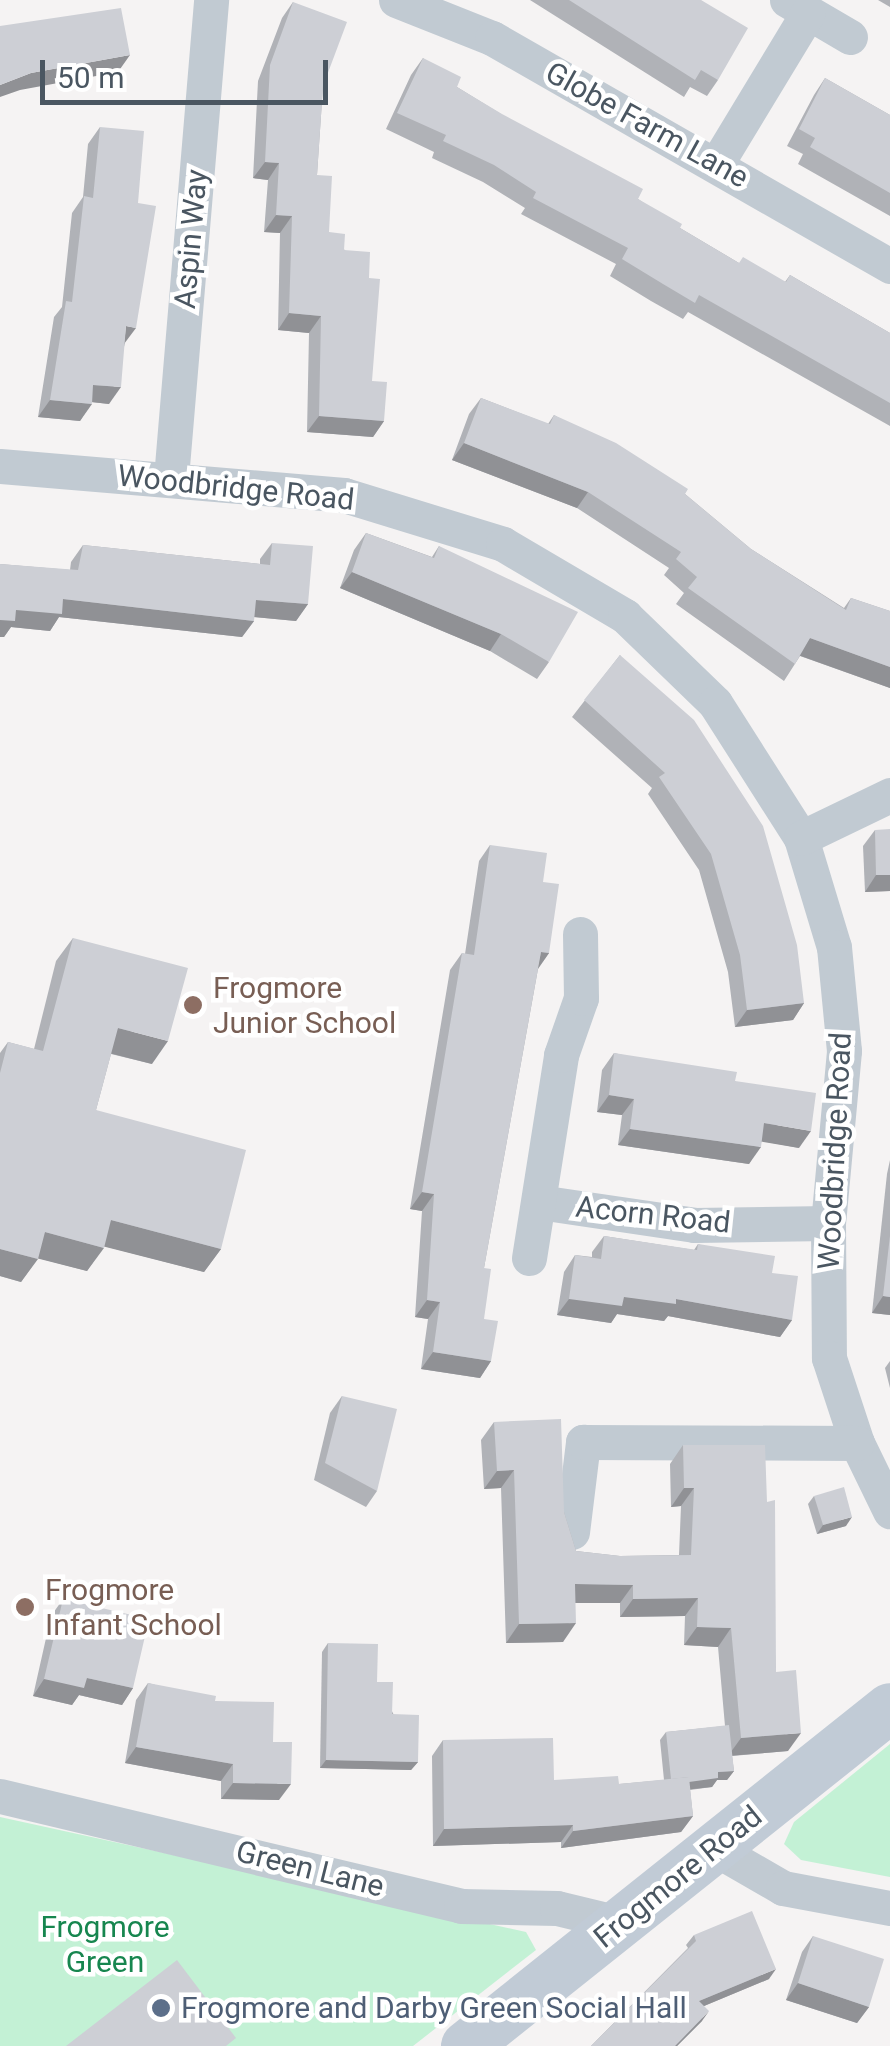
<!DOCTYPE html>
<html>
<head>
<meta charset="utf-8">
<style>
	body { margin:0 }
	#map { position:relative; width:890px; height:2046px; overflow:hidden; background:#f5f3f3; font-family:Roboto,sans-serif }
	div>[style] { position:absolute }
	.green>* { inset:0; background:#c3f1d5 }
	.street>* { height:35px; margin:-17.5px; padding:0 17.5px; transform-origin:17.5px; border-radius:17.5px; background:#c1cad2 }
	.secondary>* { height:50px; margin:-25px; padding:0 25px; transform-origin:25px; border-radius:25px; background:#c1cbd6 }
	.wall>* { inset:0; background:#b0b2b7 }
	.shaded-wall>* { inset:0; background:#909195 }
	.building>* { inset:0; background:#cdcfd5 }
	.dots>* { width:28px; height:28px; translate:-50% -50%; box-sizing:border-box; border:5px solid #fff; border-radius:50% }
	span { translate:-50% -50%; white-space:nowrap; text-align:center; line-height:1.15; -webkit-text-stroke:9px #fff; paint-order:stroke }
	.street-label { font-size:30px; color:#4a5661 }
	.education-label { font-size:30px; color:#785e54 }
	.left { translate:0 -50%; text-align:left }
	.park-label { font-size:30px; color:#17864f }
	.service-label { font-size:30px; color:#4e5e75 }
	.scale { position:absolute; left:40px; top:60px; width:288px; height:45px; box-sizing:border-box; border:5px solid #4a5661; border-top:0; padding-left:12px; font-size:30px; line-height:35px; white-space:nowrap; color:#4a5661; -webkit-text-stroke:8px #fff; paint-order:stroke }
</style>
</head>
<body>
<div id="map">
	<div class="green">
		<div style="clip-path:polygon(890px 1744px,890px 1877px,801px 1860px,784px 1844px,794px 1822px)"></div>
		<div style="clip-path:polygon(0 1817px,526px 1932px,536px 1950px,413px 2046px,0 2046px)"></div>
	</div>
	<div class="street">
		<div style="left:396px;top:0;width:103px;rotate:21.6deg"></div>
		<div style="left:492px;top:38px;width:459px;rotate:29.8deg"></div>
		<div style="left:787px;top:0;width:73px;rotate:30.4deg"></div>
		<div style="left:717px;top:163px;width:175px;rotate:-58.8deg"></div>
		<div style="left:0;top:466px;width:345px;rotate:4.8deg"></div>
		<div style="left:344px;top:495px;width:166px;rotate:17.1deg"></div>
		<div style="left:503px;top:544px;width:142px;rotate:30.5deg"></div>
		<div style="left:625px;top:616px;width:125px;rotate:44deg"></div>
		<div style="left:715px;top:703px;width:160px;rotate:57.5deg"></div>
		<div style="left:801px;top:838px;width:114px;rotate:73.2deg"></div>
		<div style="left:834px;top:947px;width:104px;rotate:84.5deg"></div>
		<div style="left:844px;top:1051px;width:173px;rotate:95.3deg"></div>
		<div style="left:828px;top:1223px;width:135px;rotate:89.6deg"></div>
		<div style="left:829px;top:1358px;width:89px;rotate:71.8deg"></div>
		<div style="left:857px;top:1443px;width:76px;rotate:64.1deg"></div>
		<div style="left:171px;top:478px;width:480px;rotate:-85.2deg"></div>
		<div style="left:801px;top:838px;width:99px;rotate:-25.8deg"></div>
		<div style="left:539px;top:1202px;width:157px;rotate:8.4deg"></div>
		<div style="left:694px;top:1225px;width:134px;rotate:-0.9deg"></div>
		<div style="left:529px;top:1258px;width:206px;rotate:-81deg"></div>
		<div style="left:561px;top:1055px;width:60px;rotate:-70.7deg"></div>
		<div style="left:581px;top:998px;width:64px;rotate:-90.9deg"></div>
		<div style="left:572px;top:1532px;width:91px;rotate:-83deg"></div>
		<div style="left:583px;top:1442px;width:274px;rotate:0.2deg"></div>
		<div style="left:0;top:1796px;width:474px;rotate:13.4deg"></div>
		<div style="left:461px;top:1906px;width:96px;rotate:1.2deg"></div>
		<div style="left:557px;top:1908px;width:68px;rotate:13.6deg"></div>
		<div style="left:712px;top:1847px;width:82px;rotate:30deg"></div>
		<div style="left:783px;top:1888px;width:109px;rotate:10.6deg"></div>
	</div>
	<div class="secondary">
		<div style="left:466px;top:2046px;width:542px;rotate:-38.56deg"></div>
	</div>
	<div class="wall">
		<div style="clip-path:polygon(530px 0,701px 0,718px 80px,707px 96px,690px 87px,684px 97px)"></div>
		<div style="clip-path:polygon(878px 0,890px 0,890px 7px)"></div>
		<div style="clip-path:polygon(293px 2px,323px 86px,317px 175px,329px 232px,369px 278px,372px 381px,384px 421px,373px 437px,307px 432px,309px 333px,278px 330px,280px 233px,264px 232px,268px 180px,253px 178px,258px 81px,282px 18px)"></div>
		<div style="clip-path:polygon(423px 58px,457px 87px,638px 199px,680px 228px,739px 263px,785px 282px,790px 275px,890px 333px,890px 426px,688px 312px,683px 319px,651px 301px,610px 276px,616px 264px,521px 214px,525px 208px,483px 182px,432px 158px,434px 152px,386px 129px,411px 75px)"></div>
		<div style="clip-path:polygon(825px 78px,890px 115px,890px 216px,798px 164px,803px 154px,787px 146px,814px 95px)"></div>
		<div style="clip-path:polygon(100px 127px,125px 343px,109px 404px,92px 402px,80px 421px,38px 417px,54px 317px,62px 307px,72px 213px,83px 197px,88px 144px)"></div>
		<div style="clip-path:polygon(481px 398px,548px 424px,554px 415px,685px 494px,751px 549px,844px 608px,851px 598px,890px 611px,890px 688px,800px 656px,784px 681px,676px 604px,684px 593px,664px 575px,669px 568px,577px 508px,452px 460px,469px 414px)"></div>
		<div style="clip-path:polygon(366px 533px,432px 557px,439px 546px,549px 662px,537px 679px,490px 651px,340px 588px,354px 550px)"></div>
		<div style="clip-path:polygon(272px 543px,308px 604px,296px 621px,254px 617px,254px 621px,242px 637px,59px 617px,50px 631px,11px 627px,4px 637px,0 637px,0 564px,70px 570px,71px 562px,83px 545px,260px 564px,260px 559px)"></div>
		<div style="clip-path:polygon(620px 655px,804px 1003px,793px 1020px,735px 1027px,728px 972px,699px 870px,648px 794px,652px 788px,572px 717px)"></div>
		<div style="clip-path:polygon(875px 830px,890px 891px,865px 892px,863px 846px)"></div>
		<div style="clip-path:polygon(490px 845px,543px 882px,549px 953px,538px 969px,484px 1268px,484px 1319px,491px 1361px,480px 1378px,421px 1369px,428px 1319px,415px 1317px,422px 1211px,410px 1209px,450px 970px,462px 953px,465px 954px,479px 861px)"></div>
		<div style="clip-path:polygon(73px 938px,152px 1064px,111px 1054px,96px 1110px,221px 1249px,204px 1272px,104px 1246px,87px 1271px,38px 1258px,21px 1282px,0 1276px,0 1053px,8px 1042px,34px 1049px,56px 961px)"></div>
		<div style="clip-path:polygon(614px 1053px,735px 1081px,799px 1148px,762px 1141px,749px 1164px,618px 1145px,622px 1115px,597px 1112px,602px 1070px)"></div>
		<div style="clip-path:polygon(890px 1160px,890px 1315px,872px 1313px,887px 1174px)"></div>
		<div style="clip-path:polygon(604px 1236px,694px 1250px,698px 1244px,772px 1273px,792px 1320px,780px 1337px,668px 1316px,664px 1321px,617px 1314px,611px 1323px,557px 1315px,564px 1272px,575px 1255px,592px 1257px,592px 1252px)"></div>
		<div style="clip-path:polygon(890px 1361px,890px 1388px,885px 1368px)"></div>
		<div style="clip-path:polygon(342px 1396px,377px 1491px,366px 1507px,314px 1480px,330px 1413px)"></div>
		<div style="clip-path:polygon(494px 1422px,564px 1512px,576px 1551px,620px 1556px,679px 1555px,681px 1506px,671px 1507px,670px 1464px,683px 1445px,767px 1502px,776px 1672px,788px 1751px,732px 1756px,734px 1771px,727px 1780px,717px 1780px,712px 1787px,690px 1790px,693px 1816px,681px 1832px,561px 1848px,561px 1842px,433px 1846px,432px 1756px,443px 1740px,554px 1780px,619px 1784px,664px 1780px,660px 1740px,666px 1732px,725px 1726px,718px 1647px,684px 1645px,685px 1616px,620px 1617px,620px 1603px,575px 1603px,563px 1642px,506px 1643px,501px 1488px,484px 1489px,481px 1440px)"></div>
		<div style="clip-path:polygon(814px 1496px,846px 1526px,817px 1534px,808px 1504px)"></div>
		<div style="clip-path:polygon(63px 1599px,133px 1688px,122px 1705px,79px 1695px,72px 1705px,33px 1696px,51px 1616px)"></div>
		<div style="clip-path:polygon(328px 1643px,377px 1682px,418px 1762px,411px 1770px,320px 1768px,322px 1652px)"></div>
		<div style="clip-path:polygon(148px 1683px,215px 1701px,273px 1742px,279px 1800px,221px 1799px,221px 1781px,125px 1763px,136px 1700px)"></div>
		<div style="clip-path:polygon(694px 1935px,769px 1979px,704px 2006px,702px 2021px,677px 2046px,591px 2046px,688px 1948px,686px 1945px)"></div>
		<div style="clip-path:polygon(813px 1936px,869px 2007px,857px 2023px,786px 2000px,802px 1952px)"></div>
	</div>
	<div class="shaded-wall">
		<div style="clip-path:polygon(130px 55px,118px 72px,20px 90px,0 97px,0 85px,31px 73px)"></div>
		<div style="clip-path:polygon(265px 162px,279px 163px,268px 180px,253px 178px)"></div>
		<div style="clip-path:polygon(276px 215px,292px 216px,280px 233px,264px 232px)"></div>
		<div style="clip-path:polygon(289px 313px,321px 316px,309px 333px,278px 330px)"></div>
		<div style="clip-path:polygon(126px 326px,136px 328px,124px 344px)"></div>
		<div style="clip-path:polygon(93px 385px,121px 387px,109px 404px,82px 401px)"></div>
		<div style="clip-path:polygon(50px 400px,92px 404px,80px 421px,38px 417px)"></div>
		<div style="clip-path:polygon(319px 416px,384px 421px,373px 437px,307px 432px)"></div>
		<div style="clip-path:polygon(464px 443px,588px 492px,577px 508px,452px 460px)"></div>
		<div style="clip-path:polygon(352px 572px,501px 634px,490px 651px,340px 588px)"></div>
		<div style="clip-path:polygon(63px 599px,254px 621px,242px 637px,59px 617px,50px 631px,11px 627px,4px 637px,0 637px,0 620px,16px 610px)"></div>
		<div style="clip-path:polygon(256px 600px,308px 604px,296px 621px,244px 616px)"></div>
		<div style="clip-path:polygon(810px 638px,890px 667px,890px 688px,798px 655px)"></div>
		<div style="clip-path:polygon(876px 875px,890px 875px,890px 891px,865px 892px)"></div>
		<div style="clip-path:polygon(541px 952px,549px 953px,537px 970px)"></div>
		<div style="clip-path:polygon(804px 1003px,793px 1020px,735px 1027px,747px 1010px)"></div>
		<div style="clip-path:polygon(118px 1028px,168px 1041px,152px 1064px,101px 1051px)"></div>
		<div style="clip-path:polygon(609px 1095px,634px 1099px,622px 1115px,597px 1112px)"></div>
		<div style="clip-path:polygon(764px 1123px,811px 1131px,799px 1148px,752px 1140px)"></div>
		<div style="clip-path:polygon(630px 1129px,761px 1147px,749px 1164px,618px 1145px)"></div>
		<div style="clip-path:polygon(422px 1192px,434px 1194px,422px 1211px,410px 1209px)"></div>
		<div style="clip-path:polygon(111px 1220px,221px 1249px,204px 1272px,94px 1244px)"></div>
		<div style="clip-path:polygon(45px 1232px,104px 1248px,87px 1271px,28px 1256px)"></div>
		<div style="clip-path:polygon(0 1249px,38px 1259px,21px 1282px,0 1276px)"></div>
		<div style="clip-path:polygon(883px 1296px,890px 1297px,890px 1315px,872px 1313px)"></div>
		<div style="clip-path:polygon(624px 1297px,676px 1299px,792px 1320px,780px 1337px,668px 1316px,664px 1321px,617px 1314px,611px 1323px,557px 1315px,569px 1299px)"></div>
		<div style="clip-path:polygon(427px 1300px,440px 1302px,428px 1319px,415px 1317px)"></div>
		<div style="clip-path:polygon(433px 1352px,491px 1361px,480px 1378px,421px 1369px)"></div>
		<div style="clip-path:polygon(514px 1470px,501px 1488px,484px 1489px,497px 1471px)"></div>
		<div style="clip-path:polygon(684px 1488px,694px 1488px,681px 1506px,671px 1507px)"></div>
		<div style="clip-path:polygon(852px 1517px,846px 1526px,817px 1534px,823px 1525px)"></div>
		<div style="clip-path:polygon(575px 1584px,633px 1585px,620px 1603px,562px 1603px)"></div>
		<div style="clip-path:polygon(698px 1598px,685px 1616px,620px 1617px,633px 1599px)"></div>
		<div style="clip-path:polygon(576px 1623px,563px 1642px,506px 1643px,519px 1624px)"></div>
		<div style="clip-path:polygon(697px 1627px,731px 1628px,718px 1647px,684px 1645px)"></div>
		<div style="clip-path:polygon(87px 1678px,133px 1688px,122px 1705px,79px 1695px,72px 1705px,33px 1696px,44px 1679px)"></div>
		<div style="clip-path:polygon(801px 1733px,788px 1751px,728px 1756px,741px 1738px)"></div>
		<div style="clip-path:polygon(136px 1747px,233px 1764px,221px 1781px,125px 1763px)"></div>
		<div style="clip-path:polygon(326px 1760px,418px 1762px,411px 1770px,320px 1768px)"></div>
		<div style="clip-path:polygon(734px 1771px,727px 1780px,717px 1780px,712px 1787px,665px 1792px,671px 1783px,718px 1772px)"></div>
		<div style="clip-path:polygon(233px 1783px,291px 1784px,279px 1800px,221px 1799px)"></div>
		<div style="clip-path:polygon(693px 1816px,681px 1832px,561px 1848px,573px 1831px)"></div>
		<div style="clip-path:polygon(573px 1825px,561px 1842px,433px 1846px,444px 1829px)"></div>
		<div style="clip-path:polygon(776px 1969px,769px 1979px,692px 2011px,699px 2001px)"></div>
		<div style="clip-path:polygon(798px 1983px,869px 2007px,857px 2023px,786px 2000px)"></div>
		<div style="clip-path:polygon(709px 2011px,702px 2021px,677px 2046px,675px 2046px)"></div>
	</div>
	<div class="building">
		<div style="clip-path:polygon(569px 0,701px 0,748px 28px,718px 80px,701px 70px,695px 80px)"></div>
		<div style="clip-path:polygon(293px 2px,347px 22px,323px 86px,317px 175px,332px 176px,329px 232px,345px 234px,344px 250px,370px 252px,369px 278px,380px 279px,372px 381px,387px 382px,384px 421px,319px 416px,321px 316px,289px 313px,292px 216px,276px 215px,279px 163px,265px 162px,270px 65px)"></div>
		<div style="clip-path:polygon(121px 8px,130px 55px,31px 73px,0 85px,0 26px)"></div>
		<div style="clip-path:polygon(423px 58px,461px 77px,457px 87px,502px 114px,643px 189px,638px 199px,682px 224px,680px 228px,739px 263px,743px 257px,786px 282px,790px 275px,890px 333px,890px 403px,699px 295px,695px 303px,663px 284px,622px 259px,628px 248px,533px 198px,536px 192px,494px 165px,443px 141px,446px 135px,397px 113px)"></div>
		<div style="clip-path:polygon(825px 78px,890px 115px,890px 193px,810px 147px,815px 138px,799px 129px)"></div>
		<div style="clip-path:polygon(100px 127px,144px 131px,138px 203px,156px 206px,136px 328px,126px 326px,121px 387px,93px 385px,92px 404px,50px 400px,66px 301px,72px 302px,84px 196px,93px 198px)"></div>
		<div style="clip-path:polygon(481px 398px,550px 424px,554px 415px,616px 443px,688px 489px,685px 494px,751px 549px,846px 610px,851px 598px,890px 611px,890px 667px,810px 638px,795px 664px,688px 588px,697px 577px,676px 559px,681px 552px,588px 492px,464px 443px)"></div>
		<div style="clip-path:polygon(366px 533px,434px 558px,439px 546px,578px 612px,549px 662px,501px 634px,352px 572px)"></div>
		<div style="clip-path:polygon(272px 543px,313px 546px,308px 604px,256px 600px,254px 621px,63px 599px,62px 614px,16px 610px,15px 621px,0 620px,0 564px,78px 570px,83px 545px,270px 565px)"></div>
		<div style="clip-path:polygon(620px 655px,694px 720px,763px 826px,797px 945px,804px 1003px,747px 1010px,740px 955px,711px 854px,659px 777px,665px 773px,584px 700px)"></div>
		<div style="clip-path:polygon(890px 829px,890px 875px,876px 875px,875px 830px)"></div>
		<div style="clip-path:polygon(490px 845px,547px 853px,543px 882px,559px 884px,549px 953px,541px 952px,484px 1268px,491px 1269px,484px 1319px,498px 1321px,491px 1361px,433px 1352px,440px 1302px,427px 1300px,434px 1194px,422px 1192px,462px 953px,474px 955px)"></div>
		<div style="clip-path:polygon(73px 938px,188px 968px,168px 1041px,118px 1028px,96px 1110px,246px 1150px,221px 1249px,111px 1220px,104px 1248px,45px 1232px,38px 1259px,0 1249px,0 1073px,8px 1042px,43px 1051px)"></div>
		<div style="clip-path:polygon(614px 1053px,737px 1072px,735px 1081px,816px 1093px,811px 1131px,764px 1123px,761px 1147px,630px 1129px,634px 1099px,609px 1095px)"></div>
		<div style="clip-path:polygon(604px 1236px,697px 1250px,698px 1244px,775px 1256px,772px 1273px,798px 1276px,792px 1320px,676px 1299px,676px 1304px,624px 1297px,622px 1306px,569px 1299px,575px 1255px,601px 1259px)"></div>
		<div style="clip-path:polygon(890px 1236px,890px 1297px,883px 1296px)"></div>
		<div style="clip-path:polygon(342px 1396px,397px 1409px,377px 1491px,325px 1463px)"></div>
		<div style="clip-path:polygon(561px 1419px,564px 1512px,576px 1551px,620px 1556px,691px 1555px,694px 1488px,684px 1488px,683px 1445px,765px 1445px,767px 1502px,775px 1500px,776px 1672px,796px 1670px,801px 1733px,741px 1738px,731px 1628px,697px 1627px,698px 1598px,633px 1599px,633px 1585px,575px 1584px,576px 1623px,519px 1624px,514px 1470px,497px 1471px,494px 1422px)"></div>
		<div style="clip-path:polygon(844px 1487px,852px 1517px,823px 1525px,814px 1496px)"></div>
		<div style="clip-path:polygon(63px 1599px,149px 1619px,133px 1688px,87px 1678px,84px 1688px,44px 1679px)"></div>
		<div style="clip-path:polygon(328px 1643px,378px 1644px,377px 1682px,393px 1682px,392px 1714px,419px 1715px,418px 1762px,326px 1760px)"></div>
		<div style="clip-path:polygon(148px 1683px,216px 1696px,215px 1701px,274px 1702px,273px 1742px,292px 1742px,291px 1784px,233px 1783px,233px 1764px,136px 1747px)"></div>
		<div style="clip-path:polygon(729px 1725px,734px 1771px,718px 1772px,718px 1778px,689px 1782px,689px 1777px,671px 1779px,666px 1732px)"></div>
		<div style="clip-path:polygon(553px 1738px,554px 1780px,618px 1776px,619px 1784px,689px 1777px,693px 1816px,573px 1831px,573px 1825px,444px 1829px,443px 1740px)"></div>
		<div style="clip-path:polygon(752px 1911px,776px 1969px,699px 2001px,709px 2011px,675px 2046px,591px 2046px,696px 1941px,694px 1935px)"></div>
		<div style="clip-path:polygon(813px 1936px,884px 1959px,869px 2007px,798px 1983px)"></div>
		<div style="clip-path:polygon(177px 1960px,236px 2038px,226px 2046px,66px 2046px)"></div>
	</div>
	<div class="dots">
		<div style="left:193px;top:1005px;background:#8d6e63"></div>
		<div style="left:25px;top:1607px;background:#8d6e63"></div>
		<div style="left:161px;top:2008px;background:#5c6f8a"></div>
	</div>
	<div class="street-label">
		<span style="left:647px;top:125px;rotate:29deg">Globe Farm Lane</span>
		<span style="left:191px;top:239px;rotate:-85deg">Aspin Way</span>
		<span style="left:236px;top:488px;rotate:6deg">Woodbridge Road</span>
		<span style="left:835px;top:1151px;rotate:-87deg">Woodbridge Road</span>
		<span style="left:653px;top:1215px;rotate:6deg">Acorn Road</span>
		<span style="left:310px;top:1869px;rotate:14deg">Green Lane</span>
		<span style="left:678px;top:1877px;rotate:-39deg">Frogmore Road</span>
	</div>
	<div class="education-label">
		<span class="left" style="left:213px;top:1005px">Frogmore<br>Junior School</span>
		<span class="left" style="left:45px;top:1607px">Frogmore<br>Infant School</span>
	</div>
	<div class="park-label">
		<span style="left:105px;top:1944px">Frogmore<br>Green</span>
	</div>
	<div class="service-label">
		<span class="left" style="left:181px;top:2008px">Frogmore and Darby Green Social Hall</span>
	</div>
	<div class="scale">50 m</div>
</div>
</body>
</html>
